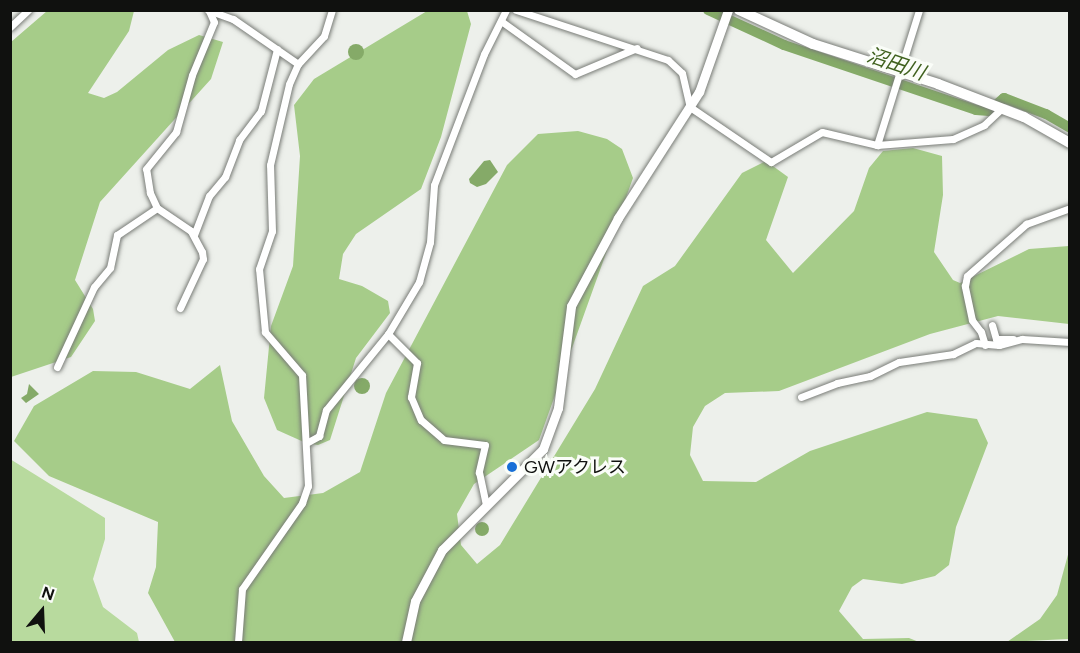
<!DOCTYPE html>
<html>
<head>
<meta charset="utf-8">
<style>
	body { margin:0 }
	#map { position:relative; width:1080px; height:653px; overflow:hidden; background:#edf0eb; font-family:Figtree,"Noto Sans JP",sans-serif }
	div>[style] { position:absolute }
	.green>* { inset:0; background:#b8da9e }
	.forest>* { inset:0; background:#a6cc89 }
	.water>* { inset:0; background:#85aa68 }
	.round { border-radius:50% }
	.river>* { height:10px; margin:-5px; padding:0 5px; transform-origin:5px; border-radius:5px; background:#85aa68 }
	.roads { filter:drop-shadow(0 0 2px #797c77) drop-shadow(0 0 2px #797c77) }
	.street>* { height:7px; margin:-3.5px; padding:0 3.5px; transform-origin:3.5px; border-radius:3.5px; background:#fff }
	.secondary>* { height:9px; margin:-4.5px; padding:0 4.5px; transform-origin:4.5px; border-radius:4.5px; background:#fff }
	.primary>* { height:10px; margin:-5px; padding:0 5px; transform-origin:5px; border-radius:5px; background:#fff }
	.dots>* { width:16px; height:16px; translate:-50% -50%; box-sizing:border-box; border:3px solid #fafdf8; border-radius:50% }
	span { translate:-50% -50%; white-space:nowrap; text-align:center; line-height:1.15; -webkit-text-stroke:6px #fafdf8; paint-order:stroke }
	.poi-label { font-size:18px; color:#10110f }
	.left { translate:0 -50%; text-align:left }
	.water-label { font-size:20px; color:#3f611e; font-style:italic }
	.frame { position:absolute; inset:0; border:12px solid #10110f; pointer-events:none }
	.north { position:absolute; left:12px; top:581px; width:60px; height:60px; -webkit-text-stroke:4px #fafdf8; paint-order:stroke; rotate:19deg; font-size:16px; font-weight:700; line-height:24px; text-align:center; color:#10110f }
	.north::after { content:''; display:block; margin:auto; width:21px; height:27px; background:#10110f; clip-path:polygon(50% 0,100% 100%,50% 72%,0 100%) }
</style>
</head>
<body>
<div id="map">
	<div class="green">
		<div style="clip-path:polygon(10px 459px,105px 518px,105px 539px,93px 579px,103px 607px,137px 633px,139px 642px,11px 642px)"></div>
	</div>
	<div class="forest">
		<div style="clip-path:polygon(47px 11px,134px 11px,129px 31px,88px 93px,104px 98px,117px 92px,168px 50px,199px 35px,223px 42px,211px 79px,100px 202px,75px 280px,93px 309px,95px 321px,71px 357px,11px 377px,11px 42px)"></div>
		<div style="clip-path:polygon(427px 11px,467px 11px,471px 24px,441px 137px,421px 189px,356px 234px,343px 254px,339px 279px,362px 286px,388px 301px,390px 313px,356px 358px,330px 440px,318px 445px,306px 443px,277px 430px,264px 398px,271px 326px,293px 266px,300px 156px,294px 105px,314px 79px)"></div>
		<div style="clip-path:polygon(578px 131px,607px 139px,622px 149px,633px 178px,539px 440px,474px 484px,457px 514px,461px 545px,477px 564px,500px 545px,595px 389px,643px 286px,675px 266px,742px 173px,766px 161px,788px 177px,766px 240px,793px 273px,854px 211px,869px 168px,883px 151px,913px 148px,942px 156px,943px 195px,934px 252px,953px 280px,960px 283px,1029px 249px,1069px 246px,1069px 324px,998px 316px,930px 334px,779px 391px,725px 393px,705px 406px,693px 427px,690px 455px,703px 481px,756px 482px,810px 451px,927px 412px,977px 419px,988px 443px,956px 527px,949px 565px,935px 576px,902px 584px,863px 579px,852px 587px,839px 611px,863px 639px,909px 638px,919px 642px,175px 642px,148px 593px,156px 567px,158px 522px,49px 476px,14px 441px,34px 406px,93px 371px,136px 372px,190px 389px,220px 365px,232px 421px,264px 476px,284px 498px,323px 493px,360px 472px,386px 393px,507px 165px,538px 134px)"></div>
		<div style="clip-path:polygon(1069px 551px,1069px 639px,1007px 642px,1040px 619px,1057px 595px)"></div>
	</div>
	<div class="water">
		<div class="round" style="left:348px;top:44px;width:16px;height:16px"></div>
		<div style="clip-path:polygon(490px 160px,498px 172px,486px 184px,477px 187px,470px 183px,469px 179px,484px 161px)"></div>
		<div class="round" style="left:354px;top:378px;width:16px;height:16px"></div>
		<div style="clip-path:polygon(29px 384px,39px 394px,26px 403px,21px 398px,27px 394px)"></div>
		<div class="round" style="left:475px;top:522px;width:14px;height:14px"></div>
	</div>
	<div class="river">
		<div style="left:708px;top:10px;width:84px;rotate:24.7deg"></div>
		<div style="left:784px;top:45px;width:203px;rotate:18.7deg"></div>
		<div style="left:976px;top:110px;width:13px;rotate:4deg"></div>
		<div style="left:989px;top:111px;width:20px;rotate:-41deg"></div>
		<div style="left:1004px;top:98px;width:45px;rotate:20.9deg"></div>
		<div style="left:1046px;top:114px;width:28px;rotate:30deg"></div>
	</div>
	<div class="roads">
		<div class="street">
			<div style="left:208px;top:10px;width:27px;rotate:20deg"></div>
			<div style="left:233px;top:19px;width:79px;rotate:34.7deg"></div>
			<div style="left:516px;top:10px;width:160px;rotate:18.2deg"></div>
			<div style="left:668px;top:60px;width:19px;rotate:43deg"></div>
			<div style="left:682px;top:73px;width:35px;rotate:77deg"></div>
			<div style="left:690px;top:107px;width:98px;rotate:34.2deg"></div>
			<div style="left:771px;top:162px;width:59px;rotate:-30.5deg"></div>
			<div style="left:822px;top:132px;width:57px;rotate:13.3deg"></div>
			<div style="left:877px;top:145px;width:76px;rotate:-4.5deg"></div>
			<div style="left:953px;top:139px;width:34px;rotate:-24deg"></div>
			<div style="left:984px;top:125px;width:23px;rotate:-43deg"></div>
			<div style="left:501px;top:21px;width:91px;rotate:35.6deg"></div>
			<div style="left:575px;top:74px;width:67px;rotate:-22.8deg"></div>
			<div style="left:10px;top:27px;width:25px;rotate:-43deg"></div>
			<div style="left:877px;top:145px;width:141px;rotate:-72.7deg"></div>
			<div style="left:194px;top:235px;width:42px;rotate:-69deg"></div>
			<div style="left:209px;top:196px;width:25px;rotate:-50deg"></div>
			<div style="left:225px;top:177px;width:40px;rotate:-69deg"></div>
			<div style="left:239px;top:140px;width:36px;rotate:-53deg"></div>
			<div style="left:261px;top:111px;width:64px;rotate:-75.5deg"></div>
			<div style="left:180px;top:308px;width:54px;rotate:-64.9deg"></div>
			<div style="left:203px;top:259px;width:7px;rotate:-98deg"></div>
			<div style="left:202px;top:252px;width:24px;rotate:-118deg"></div>
			<div style="left:191px;top:231px;width:41px;rotate:-145.9deg"></div>
			<div style="left:157px;top:208px;width:17px;rotate:-115deg"></div>
			<div style="left:150px;top:193px;width:24px;rotate:-99deg"></div>
			<div style="left:146px;top:169px;width:48px;rotate:-51deg"></div>
			<div style="left:176px;top:132px;width:59px;rotate:-74.3deg"></div>
			<div style="left:192px;top:75px;width:57px;rotate:-67.5deg"></div>
			<div style="left:214px;top:22px;width:12px;rotate:-114deg"></div>
			<div style="left:992px;top:325px;width:15px;rotate:74deg"></div>
			<div style="left:996px;top:339px;width:17px"></div>
			<div style="left:388px;top:334px;width:41px;rotate:45deg"></div>
			<div style="left:417px;top:363px;width:35px;rotate:100deg"></div>
			<div style="left:411px;top:397px;width:25px;rotate:67deg"></div>
			<div style="left:421px;top:420px;width:30px;rotate:41deg"></div>
			<div style="left:444px;top:440px;width:41px;rotate:7deg"></div>
			<div style="left:485px;top:445px;width:28px;rotate:103deg"></div>
			<div style="left:479px;top:472px;width:34px;rotate:78deg"></div>
			<div style="left:985px;top:345px;width:14px;rotate:-107deg"></div>
			<div style="left:981px;top:332px;width:15px;rotate:-127deg"></div>
			<div style="left:972px;top:320px;width:35px;rotate:-102deg"></div>
			<div style="left:965px;top:286px;width:10px;rotate:-79deg"></div>
			<div style="left:967px;top:276px;width:79px;rotate:-41.4deg"></div>
			<div style="left:1026px;top:224px;width:47px;rotate:-20deg"></div>
			<div style="left:57px;top:367px;width:88px;rotate:-65.2deg"></div>
			<div style="left:94px;top:287px;width:25px;rotate:-50deg"></div>
			<div style="left:110px;top:268px;width:34px;rotate:-78deg"></div>
			<div style="left:117px;top:235px;width:48px;rotate:-34deg"></div>
			<div style="left:801px;top:397px;width:39px;rotate:-21deg"></div>
			<div style="left:837px;top:383px;width:34px;rotate:-12deg"></div>
			<div style="left:870px;top:376px;width:32px;rotate:-26deg"></div>
			<div style="left:899px;top:362px;width:55px;rotate:-8.4deg"></div>
			<div style="left:953px;top:354px;width:25px;rotate:-26deg"></div>
			<div style="left:976px;top:343px;width:23px;rotate:5deg"></div>
			<div style="left:999px;top:345px;width:24px;rotate:-15deg"></div>
			<div style="left:1022px;top:339px;width:48px;rotate:3.6deg"></div>
			<div style="left:308px;top:442px;width:13px;rotate:-29deg"></div>
			<div style="left:319px;top:436px;width:27px;rotate:-75deg"></div>
			<div style="left:326px;top:410px;width:98px;rotate:-50.8deg"></div>
			<div style="left:388px;top:334px;width:61px;rotate:-59.2deg"></div>
			<div style="left:419px;top:282px;width:41px;rotate:-74.6deg"></div>
			<div style="left:430px;top:242px;width:57px;rotate:-86deg"></div>
			<div style="left:434px;top:185px;width:140px;rotate:-69.1deg"></div>
			<div style="left:484px;top:54px;width:49px;rotate:-63.4deg"></div>
			<div style="left:238px;top:642px;width:53px;rotate:-85.7deg"></div>
			<div style="left:242px;top:589px;width:105px;rotate:-55.1deg"></div>
			<div style="left:302px;top:503px;width:18px;rotate:-71deg"></div>
			<div style="left:308px;top:486px;width:111px;rotate:-93.1deg"></div>
			<div style="left:302px;top:375px;width:57px;rotate:-130.7deg"></div>
			<div style="left:265px;top:332px;width:63px;rotate:-95.4deg"></div>
			<div style="left:259px;top:269px;width:40px;rotate:-71.1deg"></div>
			<div style="left:272px;top:231px;width:66px;rotate:-91.7deg"></div>
			<div style="left:270px;top:165px;width:83px;rotate:-76.8deg"></div>
			<div style="left:289px;top:84px;width:22px;rotate:-66deg"></div>
			<div style="left:298px;top:64px;width:38px;rotate:-47deg"></div>
			<div style="left:324px;top:36px;width:27px;rotate:-73deg"></div>
		</div>
		<div class="secondary">
			<div style="left:406px;top:642px;width:42px;rotate:-77.6deg"></div>
			<div style="left:415px;top:601px;width:58px;rotate:-62.1deg"></div>
			<div style="left:442px;top:550px;width:143px;rotate:-45deg"></div>
			<div style="left:543px;top:449px;width:44px;rotate:-69.9deg"></div>
			<div style="left:558px;top:408px;width:103px;rotate:-82.7deg"></div>
			<div style="left:571px;top:306px;width:100px;rotate:-61.9deg"></div>
			<div style="left:618px;top:218px;width:150px;rotate:-57.3deg"></div>
			<div style="left:699px;top:92px;width:87px;rotate:-70.5deg"></div>
		</div>
		<div class="primary">
			<div style="left:739px;top:10px;width:81px;rotate:24.7deg"></div>
			<div style="left:813px;top:44px;width:131px;rotate:17.7deg"></div>
			<div style="left:938px;top:84px;width:92px;rotate:21deg"></div>
			<div style="left:1024px;top:117px;width:53px;rotate:29.5deg"></div>
		</div>
	</div>
	<div class="dots">
		<div style="left:512px;top:467px;background:#176ed7"></div>
	</div>
	<div class="poi-label">
		<span class="left" style="left:524px;top:467px">GWアクレス</span>
	</div>
	<div class="water-label">
		<span style="left:896px;top:64px;rotate:19deg">沼田川</span>
	</div>
	<div class="frame"></div>
	<div class="north">N</div>
</div>
</body>
</html>
